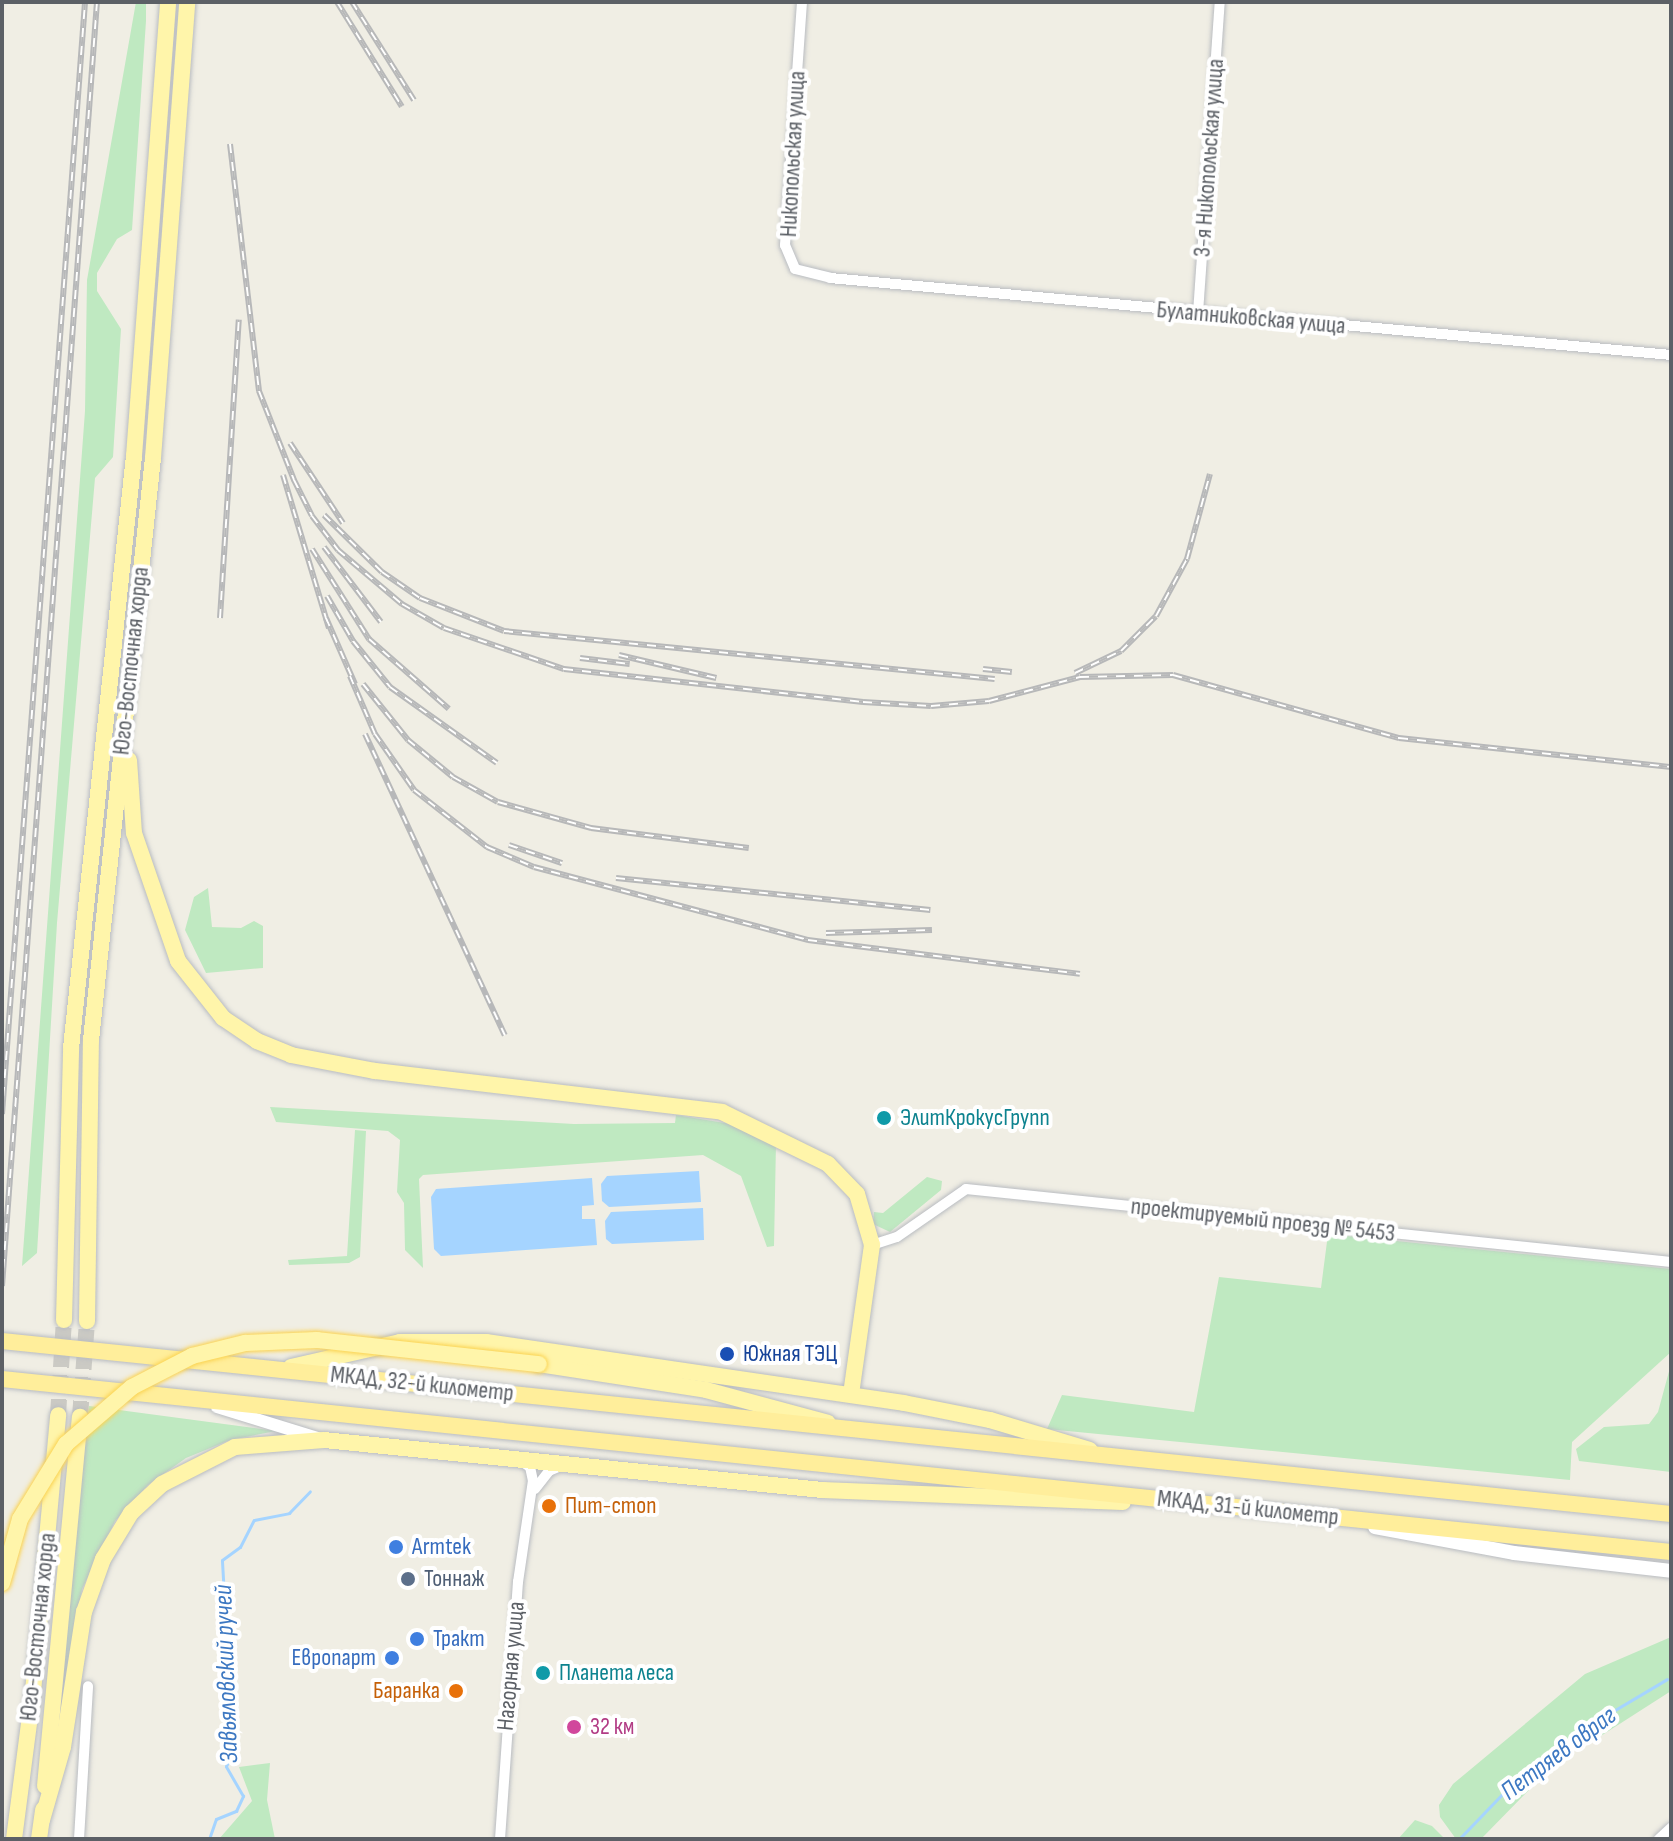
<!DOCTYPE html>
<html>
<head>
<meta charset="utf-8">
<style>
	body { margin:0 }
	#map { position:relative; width:1673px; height:1841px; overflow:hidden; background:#f0eee4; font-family:"Sofia Sans Condensed",sans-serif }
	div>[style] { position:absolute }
	.green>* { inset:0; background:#bfe9c1 }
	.water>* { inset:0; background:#a5d4ff }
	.stream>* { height:3px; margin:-1.5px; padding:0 1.5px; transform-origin:1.5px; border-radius:1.5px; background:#a5d4ff }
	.primary-tunnel>* { height:16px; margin-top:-8px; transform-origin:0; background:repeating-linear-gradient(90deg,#cbcac4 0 16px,transparent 0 24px) }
	.roads { filter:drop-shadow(0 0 2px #b9bcc1) drop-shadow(0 0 2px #b9bcc1) }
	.minor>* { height:10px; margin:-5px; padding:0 5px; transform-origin:5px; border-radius:5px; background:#fff }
	.tertiary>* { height:12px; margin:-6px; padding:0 6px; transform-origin:6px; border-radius:6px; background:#fff }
	.secondary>* { height:14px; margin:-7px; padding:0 7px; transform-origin:7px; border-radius:7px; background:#fff }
	.primary>* { height:16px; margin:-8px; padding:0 8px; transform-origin:8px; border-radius:8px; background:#fff5aa }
	.trunk>* { height:16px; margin:-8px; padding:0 8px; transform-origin:8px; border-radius:8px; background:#ffee9b }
	.rail>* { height:6px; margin-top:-3px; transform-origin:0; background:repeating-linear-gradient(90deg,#fff 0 9px,#b7b8b9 0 18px); box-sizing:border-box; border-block:2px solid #b7b8b9 }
	.bridges { filter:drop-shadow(0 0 2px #fbd352) drop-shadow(0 0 2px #fbd352) }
	.primary-bridge>* { height:16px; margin:-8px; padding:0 8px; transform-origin:8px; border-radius:8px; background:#fff5aa }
	.dots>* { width:22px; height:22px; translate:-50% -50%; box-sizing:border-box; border:4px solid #fff; border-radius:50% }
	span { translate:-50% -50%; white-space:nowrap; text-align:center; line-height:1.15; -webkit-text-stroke:8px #fff; paint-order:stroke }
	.street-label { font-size:24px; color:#5c6066 }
	.culture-label { font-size:24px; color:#0d838f }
	.left { translate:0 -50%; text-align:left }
	.transit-label { font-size:24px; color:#164399 }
	.food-label { font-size:24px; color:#c56008 }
	.right { translate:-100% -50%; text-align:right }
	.shop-label { font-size:24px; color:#366cbe }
	.service-label { font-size:24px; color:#4e5e75 }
	.hotel-label { font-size:24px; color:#b23c85 }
	.water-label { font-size:26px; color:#3d78c2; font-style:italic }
	.frame { position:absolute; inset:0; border:4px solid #5c6066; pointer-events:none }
</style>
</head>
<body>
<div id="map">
	<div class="green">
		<div style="clip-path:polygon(136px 2px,146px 2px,146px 21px,132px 230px,117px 239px,97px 273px,97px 291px,121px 329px,113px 457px,95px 478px,57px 923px,37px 1253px,22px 1266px,85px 411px,87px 280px)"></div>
		<div style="clip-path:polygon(208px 888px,212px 927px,241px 928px,254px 921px,263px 926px,263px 968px,206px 973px,185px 930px,194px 897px)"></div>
		<div style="clip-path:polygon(270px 1107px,574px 1124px,675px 1123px,676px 1115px,743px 1126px,776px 1143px,774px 1246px,767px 1247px,741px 1176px,703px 1155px,423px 1175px,419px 1179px,423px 1268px,405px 1250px,404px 1203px,397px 1192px,400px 1140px,388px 1131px,276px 1122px)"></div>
		<div style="clip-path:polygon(355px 1130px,366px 1131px,360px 1257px,349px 1263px,289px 1265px,288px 1260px,347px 1256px)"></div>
		<div style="clip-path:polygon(927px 1177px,942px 1181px,941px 1190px,890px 1232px,873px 1224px,874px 1212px,883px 1213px)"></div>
		<div style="clip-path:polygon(1328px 1234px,1671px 1269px,1671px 1352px,1572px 1442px,1570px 1480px,1047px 1429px,1062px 1395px,1194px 1412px,1219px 1277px,1321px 1288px)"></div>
		<div style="clip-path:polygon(1671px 1364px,1671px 1472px,1579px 1461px,1576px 1449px,1604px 1427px,1649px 1424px,1658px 1412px)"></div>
		<div style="clip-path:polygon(89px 1406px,276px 1431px,230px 1440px,186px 1458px,148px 1485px,115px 1521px,82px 1589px,57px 1725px)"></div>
		<div style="clip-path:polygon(1671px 1637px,1671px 1691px,1593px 1741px,1581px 1737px,1481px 1839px,1456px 1839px,1440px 1817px,1439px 1805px,1453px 1784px,1585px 1674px)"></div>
		<div style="clip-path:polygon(270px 1763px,267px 1800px,275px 1839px,219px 1839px,252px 1801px,239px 1767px)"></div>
		<div style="clip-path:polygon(1415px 1820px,1432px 1826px,1445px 1839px,1398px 1839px)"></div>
	</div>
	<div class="water">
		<div style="clip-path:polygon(699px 1171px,701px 1202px,609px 1207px,602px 1201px,601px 1184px,607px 1176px)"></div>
		<div style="clip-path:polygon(592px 1178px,594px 1205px,582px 1206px,582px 1219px,595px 1219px,597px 1245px,441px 1256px,434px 1249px,431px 1197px,436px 1189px)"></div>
		<div style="clip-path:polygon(703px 1208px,704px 1240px,612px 1244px,606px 1239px,605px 1221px,611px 1212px)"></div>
	</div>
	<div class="stream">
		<div style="left:209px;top:1839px;width:21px;rotate:-71deg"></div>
		<div style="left:216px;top:1819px;width:22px;rotate:-22deg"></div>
		<div style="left:236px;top:1811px;width:17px;rotate:-65deg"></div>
		<div style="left:243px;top:1796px;width:34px;rotate:-120deg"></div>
		<div style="left:226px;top:1766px;width:16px;rotate:-63deg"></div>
		<div style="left:233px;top:1752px;width:192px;rotate:-93.3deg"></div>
		<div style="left:222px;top:1560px;width:22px;rotate:-36deg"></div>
		<div style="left:240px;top:1547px;width:30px;rotate:-63deg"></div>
		<div style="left:254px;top:1520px;width:36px;rotate:-11deg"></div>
		<div style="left:289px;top:1513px;width:30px;rotate:-46deg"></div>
		<div style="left:1459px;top:1839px;width:68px;rotate:-46.2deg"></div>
		<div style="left:1506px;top:1790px;width:46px;rotate:-31.6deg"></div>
		<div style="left:1545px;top:1766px;width:64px;rotate:-41.9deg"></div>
		<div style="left:1593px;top:1723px;width:86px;rotate:-30.7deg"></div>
	</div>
	<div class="primary-tunnel">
		<div style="left:58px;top:1415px;width:95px;rotate:-86.4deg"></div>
		<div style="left:80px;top:1417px;width:96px;rotate:-85.8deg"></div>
	</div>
	<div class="roads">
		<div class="minor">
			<div style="left:802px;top:2px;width:244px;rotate:94deg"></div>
			<div style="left:785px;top:245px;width:26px;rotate:67deg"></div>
			<div style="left:795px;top:269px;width:36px;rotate:14deg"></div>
			<div style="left:830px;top:278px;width:845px;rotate:5.23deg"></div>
			<div style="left:1198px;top:313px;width:312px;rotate:-86deg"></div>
			<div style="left:872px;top:1245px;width:26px;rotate:-18deg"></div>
			<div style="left:897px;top:1237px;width:84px;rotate:-34.8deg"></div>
			<div style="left:966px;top:1189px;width:709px;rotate:5.91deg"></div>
			<div style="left:535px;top:1489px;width:23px;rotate:-52deg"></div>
			<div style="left:549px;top:1471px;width:13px;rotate:-23deg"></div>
			<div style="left:79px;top:1839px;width:153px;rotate:-86.6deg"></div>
			<div style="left:500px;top:1839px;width:258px;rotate:-86deg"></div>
			<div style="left:518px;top:1582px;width:102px;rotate:-81.6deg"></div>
			<div style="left:533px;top:1481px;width:14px;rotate:-102deg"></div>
			<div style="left:530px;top:1467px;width:11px;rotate:-146deg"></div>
			<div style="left:1659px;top:1839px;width:16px;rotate:-43deg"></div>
		</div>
		<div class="tertiary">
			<div style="left:217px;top:1407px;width:106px;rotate:17.1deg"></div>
		</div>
		<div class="secondary">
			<div style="left:1375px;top:1527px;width:141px;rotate:10.6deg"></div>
			<div style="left:1514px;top:1553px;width:158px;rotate:6.5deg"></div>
		</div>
		<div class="primary">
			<div style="left:129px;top:760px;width:73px;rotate:86.1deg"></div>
			<div style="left:134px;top:833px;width:135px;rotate:71deg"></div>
			<div style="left:178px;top:961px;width:73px;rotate:51.7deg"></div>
			<div style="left:223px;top:1018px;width:41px;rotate:34.1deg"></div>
			<div style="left:257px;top:1041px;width:37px;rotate:22deg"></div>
			<div style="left:291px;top:1055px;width:86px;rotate:10.8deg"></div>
			<div style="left:375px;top:1071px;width:349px;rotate:6.7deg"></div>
			<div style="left:722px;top:1112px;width:118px;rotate:26.1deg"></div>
			<div style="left:828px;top:1164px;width:42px;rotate:46deg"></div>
			<div style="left:857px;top:1194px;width:53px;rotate:73.6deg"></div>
			<div style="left:872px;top:1245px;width:150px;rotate:98deg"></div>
			<div style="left:64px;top:1320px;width:272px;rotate:-88.5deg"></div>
			<div style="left:71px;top:1048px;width:595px;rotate:-83.93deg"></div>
			<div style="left:134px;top:456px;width:455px;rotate:-85.7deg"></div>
			<div style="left:87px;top:1321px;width:281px;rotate:-89.2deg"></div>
			<div style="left:91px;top:1040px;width:585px;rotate:-83.92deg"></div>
			<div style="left:153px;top:458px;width:457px;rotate:-85.7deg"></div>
			<div style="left:539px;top:1364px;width:169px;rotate:8.8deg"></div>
			<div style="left:706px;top:1390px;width:126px;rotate:15.1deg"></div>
			<div style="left:291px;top:1367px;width:112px;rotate:-12.9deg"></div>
			<div style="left:400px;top:1342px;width:86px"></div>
			<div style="left:486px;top:1342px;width:422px;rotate:8.3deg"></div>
			<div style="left:904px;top:1403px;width:88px;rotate:11.2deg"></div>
			<div style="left:990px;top:1420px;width:104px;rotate:16.7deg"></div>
			<div style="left:45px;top:1786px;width:371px;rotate:-84.6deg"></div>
			<div style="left:42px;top:1820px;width:76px;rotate:-74deg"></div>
			<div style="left:63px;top:1747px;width:137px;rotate:-81.2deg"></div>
			<div style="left:84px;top:1612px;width:56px;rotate:-70.3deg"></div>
			<div style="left:103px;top:1559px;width:54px;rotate:-58.7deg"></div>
			<div style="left:131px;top:1513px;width:42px;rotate:-43.1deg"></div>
			<div style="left:162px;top:1484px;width:82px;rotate:-26.9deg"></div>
			<div style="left:235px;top:1447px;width:89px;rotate:-4.5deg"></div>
			<div style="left:324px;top:1440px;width:501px;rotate:5.73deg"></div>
			<div style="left:822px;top:1490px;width:301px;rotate:2.3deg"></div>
			<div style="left:14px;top:1839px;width:148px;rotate:-82.6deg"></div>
			<div style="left:33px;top:1692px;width:278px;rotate:-84.8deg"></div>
			<div style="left:39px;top:1839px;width:30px;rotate:-82deg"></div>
		</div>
		<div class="trunk">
			<div style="left:2px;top:1341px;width:1678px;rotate:5.92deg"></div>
			<div style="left:2px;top:1379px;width:1678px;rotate:5.92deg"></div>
		</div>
	</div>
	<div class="rail">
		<div style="left:337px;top:2px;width:123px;rotate:58.2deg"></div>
		<div style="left:352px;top:2px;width:116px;rotate:57.7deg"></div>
		<div style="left:230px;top:144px;width:249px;rotate:83.3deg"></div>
		<div style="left:259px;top:391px;width:96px;rotate:68.5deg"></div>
		<div style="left:294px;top:480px;width:40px;rotate:63.4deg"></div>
		<div style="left:312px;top:516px;width:43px;rotate:52.6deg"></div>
		<div style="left:338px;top:550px;width:84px;rotate:40.2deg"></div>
		<div style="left:402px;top:604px;width:48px;rotate:29.7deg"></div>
		<div style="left:444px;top:628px;width:127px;rotate:18.9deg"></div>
		<div style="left:564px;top:669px;width:301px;rotate:6.3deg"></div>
		<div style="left:863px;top:702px;width:68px;rotate:3.4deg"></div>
		<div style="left:931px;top:706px;width:58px;rotate:-4.9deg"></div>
		<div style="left:989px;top:701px;width:94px;rotate:-14.8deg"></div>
		<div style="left:1080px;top:677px;width:93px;rotate:-1.2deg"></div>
		<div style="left:1173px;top:675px;width:235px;rotate:15.6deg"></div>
		<div style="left:1399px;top:738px;width:274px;rotate:6.1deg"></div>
		<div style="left:290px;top:443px;width:96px;rotate:56.5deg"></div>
		<div style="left:283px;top:475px;width:160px;rotate:73.3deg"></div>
		<div style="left:324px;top:515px;width:81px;rotate:44.5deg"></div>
		<div style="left:382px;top:572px;width:46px;rotate:34.4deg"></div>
		<div style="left:420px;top:598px;width:90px;rotate:21.4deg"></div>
		<div style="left:504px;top:631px;width:493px;rotate:5.6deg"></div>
		<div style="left:324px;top:547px;width:94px;rotate:52.8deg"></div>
		<div style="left:312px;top:549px;width:107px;rotate:57.7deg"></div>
		<div style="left:369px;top:639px;width:106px;rotate:41.2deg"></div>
		<div style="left:327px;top:596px;width:52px;rotate:60deg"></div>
		<div style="left:353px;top:641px;width:59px;rotate:51.2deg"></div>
		<div style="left:390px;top:687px;width:131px;rotate:35.4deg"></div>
		<div style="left:220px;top:618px;width:299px;rotate:-86.4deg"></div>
		<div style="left:326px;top:618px;width:72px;rotate:66.3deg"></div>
		<div style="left:619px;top:655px;width:100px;rotate:13.3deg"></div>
		<div style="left:580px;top:658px;width:50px;rotate:6.8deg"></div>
		<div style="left:983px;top:669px;width:29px;rotate:6deg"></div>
		<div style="left:1075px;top:673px;width:51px;rotate:-25.6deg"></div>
		<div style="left:1121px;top:651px;width:49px;rotate:-45deg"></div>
		<div style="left:1156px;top:616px;width:65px;rotate:-61.5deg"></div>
		<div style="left:1187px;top:559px;width:88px;rotate:-74.9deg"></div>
		<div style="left:350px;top:676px;width:63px;rotate:66.7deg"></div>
		<div style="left:375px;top:734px;width:68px;rotate:55.1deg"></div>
		<div style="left:414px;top:790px;width:93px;rotate:38deg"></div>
		<div style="left:487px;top:847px;width:51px;rotate:23.1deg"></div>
		<div style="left:534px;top:867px;width:284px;rotate:14.9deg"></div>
		<div style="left:808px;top:940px;width:274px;rotate:7.1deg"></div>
		<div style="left:363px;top:684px;width:72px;rotate:51.2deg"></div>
		<div style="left:408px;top:740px;width:58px;rotate:39.4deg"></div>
		<div style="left:453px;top:777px;width:51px;rotate:29.1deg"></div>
		<div style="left:498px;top:802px;width:97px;rotate:15.6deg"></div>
		<div style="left:591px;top:828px;width:159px;rotate:7.2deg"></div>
		<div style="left:365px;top:734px;width:332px;rotate:65.1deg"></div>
		<div style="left:509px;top:845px;width:56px;rotate:18.8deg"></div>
		<div style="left:616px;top:878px;width:316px;rotate:5.8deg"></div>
		<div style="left:826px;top:933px;width:106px;rotate:-1.6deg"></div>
		<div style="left:2px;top:1114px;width:1115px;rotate:-85.73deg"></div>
		<div style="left:2px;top:1286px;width:1288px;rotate:-85.77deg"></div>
	</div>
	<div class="bridges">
		<div class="primary-bridge">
			<div style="left:2px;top:1583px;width:66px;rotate:-74.3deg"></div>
			<div style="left:20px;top:1519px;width:88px;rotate:-58.5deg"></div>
			<div style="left:66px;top:1444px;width:87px;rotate:-40.8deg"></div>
			<div style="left:132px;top:1387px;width:68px;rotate:-27.3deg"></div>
			<div style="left:192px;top:1356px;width:55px;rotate:-13.8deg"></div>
			<div style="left:245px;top:1343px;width:72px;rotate:-2.4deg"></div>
			<div style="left:317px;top:1340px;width:223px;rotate:6.2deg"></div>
		</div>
	</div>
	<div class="dots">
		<div style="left:884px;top:1118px;background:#0f9aa8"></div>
		<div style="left:727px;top:1354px;background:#1a4fb4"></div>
		<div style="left:549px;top:1506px;background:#e8710a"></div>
		<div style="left:396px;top:1547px;background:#3f7fe0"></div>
		<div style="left:408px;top:1579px;background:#5c6f8a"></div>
		<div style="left:417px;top:1639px;background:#3f7fe0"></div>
		<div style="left:392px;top:1658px;background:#3f7fe0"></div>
		<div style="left:543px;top:1673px;background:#0f9aa8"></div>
		<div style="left:456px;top:1691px;background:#e8710a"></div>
		<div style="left:574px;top:1727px;background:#d1479c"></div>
	</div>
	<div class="street-label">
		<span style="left:793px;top:154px;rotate:-87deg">Никопольская улица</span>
		<span style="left:1209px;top:158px;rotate:-86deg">3-я Никопольская улица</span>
		<span style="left:1251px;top:318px;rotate:5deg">Булатниковская улица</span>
		<span style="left:131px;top:661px;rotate:-84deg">Юго-Восточная хорда</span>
		<span style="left:1263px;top:1220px;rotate:6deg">проектируемый проезд № 5453</span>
		<span style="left:422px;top:1384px;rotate:6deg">МКАД, 32-й километр</span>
		<span style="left:1248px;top:1508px;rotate:6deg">МКАД, 31-й километр</span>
		<span style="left:38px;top:1627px;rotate:-84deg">Юго-Восточная хорда</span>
		<span style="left:511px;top:1666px;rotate:-85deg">Нагорная улица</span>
	</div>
	<div class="culture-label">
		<span class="left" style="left:900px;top:1118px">ЭлитКрокусГрупп</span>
		<span class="left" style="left:559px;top:1673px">Планета леса</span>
	</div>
	<div class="transit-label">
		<span class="left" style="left:743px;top:1354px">Южная ТЭЦ</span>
	</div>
	<div class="food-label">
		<span class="left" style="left:565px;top:1506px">Пит-стоп</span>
		<span class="right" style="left:440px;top:1691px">Баранка</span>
	</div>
	<div class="shop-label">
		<span class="left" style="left:412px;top:1547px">Armtek</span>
		<span class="left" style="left:433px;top:1639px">Тракт</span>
		<span class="right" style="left:376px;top:1658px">Европарт</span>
	</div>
	<div class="service-label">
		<span class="left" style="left:424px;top:1579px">Тоннаж</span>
	</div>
	<div class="hotel-label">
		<span class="left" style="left:590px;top:1727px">32 км</span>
	</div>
	<div class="water-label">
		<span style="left:227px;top:1674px;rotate:-92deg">Завьяловский ручей</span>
		<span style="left:1559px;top:1754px;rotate:-37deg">Петряев овраг</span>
	</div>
	<div class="frame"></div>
</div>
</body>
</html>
